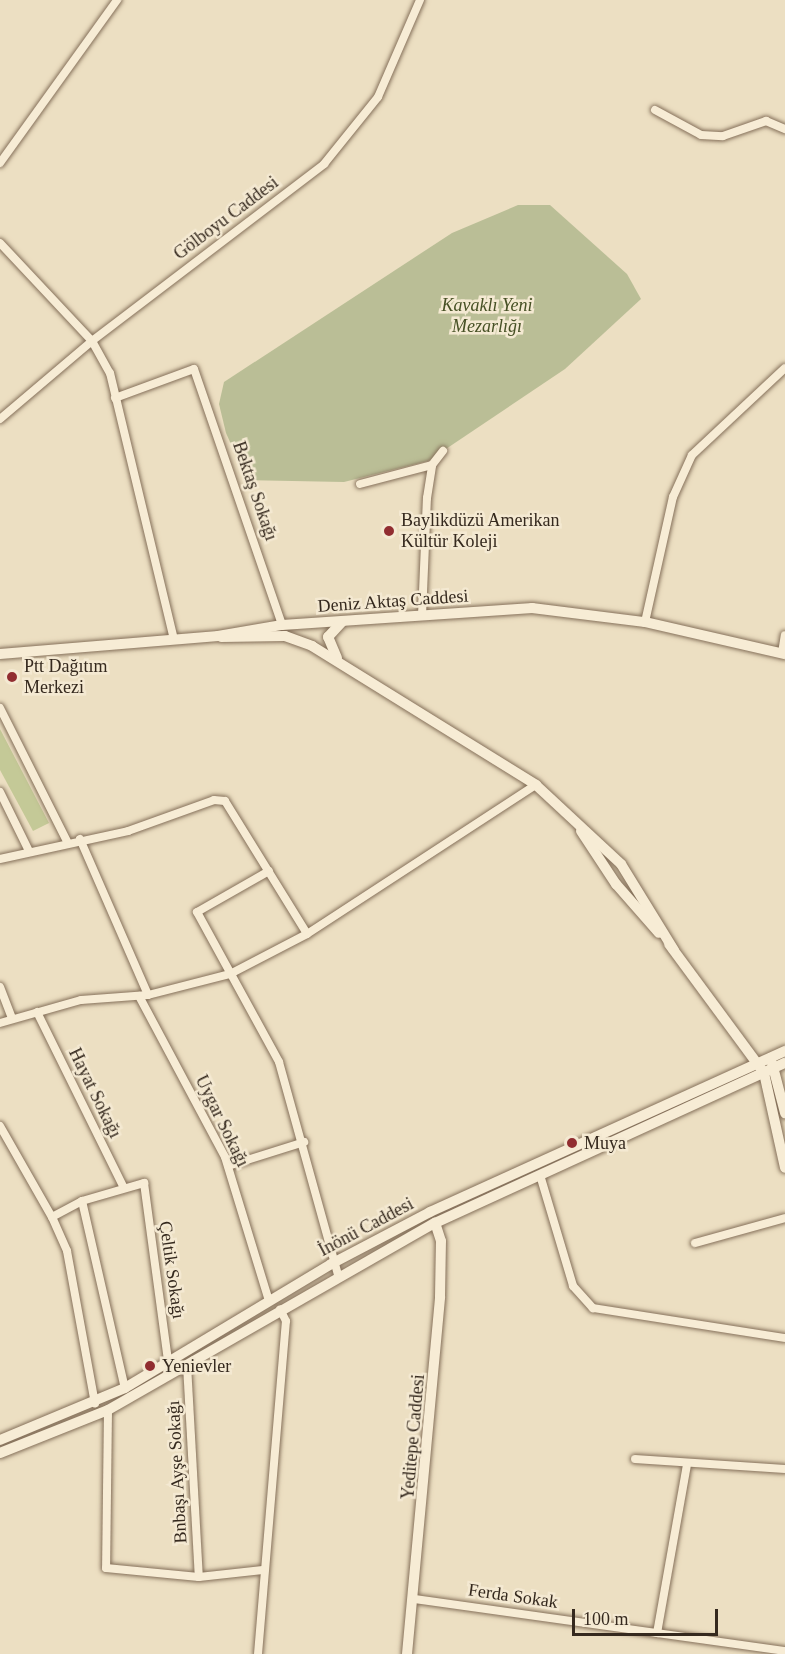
<!DOCTYPE html>
<html>
<head>
<meta charset="utf-8">
<style>
	body { margin:0 }
	#map { position:relative; width:785px; height:1654px; overflow:hidden; background:#ecdfc2; font-family:Georgia,serif }
	div>[style] { position:absolute }
	.green>* { inset:0; background:#c4c997 }
	.cemetery>* { inset:0; background:#babe96 }
	.roads { filter:drop-shadow(0 0 2px #85705a) drop-shadow(0 0 2px #85705a) }
	.street>* { height:8px; margin:-4px; padding:0 4px; transform-origin:4px; border-radius:4px; background:#f7ecd5 }
	.secondary>* { height:10px; margin:-5px; padding:0 5px; transform-origin:5px; border-radius:5px; background:#f7ecd5 }
	.dots>* { width:16px; height:16px; translate:-50% -50%; box-sizing:border-box; border:3px solid #f4e9d2; border-radius:50% }
	span { translate:-50% -50%; white-space:nowrap; text-align:center; line-height:1.15; -webkit-text-stroke:5px #f4e9d2; paint-order:stroke }
	.street-label { font-size:18px; color:#35291e }
	.park-label { font-size:18px; color:#475125; font-style:italic }
	.poi-label { font-size:18px; color:#35291e }
	.left { translate:0 -50%; text-align:left }
	.scale { position:absolute; left:572px; top:1609px; width:146px; height:27px; box-sizing:border-box; border:3px solid #35291e; border-top:0; padding-left:8px; font-size:18px; line-height:21px; white-space:nowrap; color:#35291e; -webkit-text-stroke:4px #f4e9d2; paint-order:stroke }
</style>
</head>
<body>
<div id="map">
	<div class="green">
		<div style="clip-path:polygon(0 729px,49px 823px,33px 831px,0 770px)"></div>
	</div>
	<div class="cemetery">
		<div style="clip-path:polygon(518px 205px,550px 205px,627px 274px,641px 299px,565px 369px,428px 461px,344px 482px,247px 480px,226px 433px,219px 404px,224px 382px,452px 233px)"></div>
	</div>
	<div class="roads">
		<div class="street">
			<div style="left:655px;top:110px;width:52px;rotate:28.5deg"></div>
			<div style="left:701px;top:135px;width:22px;rotate:3deg"></div>
			<div style="left:723px;top:136px;width:46px;rotate:-19.2deg"></div>
			<div style="left:766px;top:121px;width:21px;rotate:23deg"></div>
			<div style="left:0;top:163px;width:201px;rotate:-54.3deg"></div>
			<div style="left:0;top:243px;width:134px;rotate:46.8deg"></div>
			<div style="left:92px;top:341px;width:37px;rotate:61deg"></div>
			<div style="left:110px;top:373px;width:274px;rotate:76.5deg"></div>
			<div style="left:115px;top:398px;width:84px;rotate:-20.2deg"></div>
			<div style="left:194px;top:369px;width:271px;rotate:71deg"></div>
			<div style="left:0;top:419px;width:121px;rotate:-40.3deg"></div>
			<div style="left:92px;top:341px;width:292px;rotate:-37.3deg"></div>
			<div style="left:324px;top:164px;width:86px;rotate:-51.1deg"></div>
			<div style="left:378px;top:97px;width:106px;rotate:-66.6deg"></div>
			<div style="left:360px;top:484px;width:74px;rotate:-14.8deg"></div>
			<div style="left:422px;top:616px;width:118px;rotate:-87.6deg"></div>
			<div style="left:427px;top:498px;width:33px;rotate:-81deg"></div>
			<div style="left:432px;top:465px;width:18px;rotate:-52deg"></div>
			<div style="left:645px;top:622px;width:128px;rotate:-77.4deg"></div>
			<div style="left:673px;top:497px;width:46px;rotate:-65.7deg"></div>
			<div style="left:692px;top:455px;width:127px;rotate:-43.1deg"></div>
			<div style="left:782px;top:653px;width:18px;rotate:-81deg"></div>
			<div style="left:0;top:708px;width:149px;rotate:63.3deg"></div>
			<div style="left:0;top:792px;width:64px;rotate:63.8deg"></div>
			<div style="left:80px;top:839px;width:170px;rotate:66.4deg"></div>
			<div style="left:0;top:859px;width:131px;rotate:-12.3deg"></div>
			<div style="left:128px;top:831px;width:91px;rotate:-19.8deg"></div>
			<div style="left:214px;top:800px;width:11px;rotate:5deg"></div>
			<div style="left:225px;top:801px;width:156px;rotate:58.3deg"></div>
			<div style="left:269px;top:871px;width:83px;rotate:150.3deg"></div>
			<div style="left:197px;top:912px;width:171px;rotate:61.3deg"></div>
			<div style="left:279px;top:1062px;width:221px;rotate:74.5deg"></div>
			<div style="left:0;top:987px;width:33px;rotate:69deg"></div>
			<div style="left:139px;top:996px;width:183px;rotate:61.9deg"></div>
			<div style="left:225px;top:1157px;width:151px;rotate:73deg"></div>
			<div style="left:37px;top:1012px;width:196px;rotate:63.7deg"></div>
			<div style="left:0;top:1023px;width:84px;rotate:-15.9deg"></div>
			<div style="left:81px;top:1000px;width:67px;rotate:-4.3deg"></div>
			<div style="left:148px;top:995px;width:85px;rotate:-14.4deg"></div>
			<div style="left:230px;top:974px;width:87px;rotate:-27.5deg"></div>
			<div style="left:307px;top:934px;width:273px;rotate:-33.1deg"></div>
			<div style="left:0;top:1126px;width:105px;rotate:60.3deg"></div>
			<div style="left:52px;top:1217px;width:34px;rotate:-28deg"></div>
			<div style="left:82px;top:1201px;width:65px;rotate:-16.2deg"></div>
			<div style="left:144px;top:1183px;width:180px;rotate:82.3deg"></div>
			<div style="left:228px;top:1166px;width:80px;rotate:-17.5deg"></div>
			<div style="left:540px;top:1175px;width:116px;rotate:73.4deg"></div>
			<div style="left:573px;top:1286px;width:30px;rotate:48deg"></div>
			<div style="left:593px;top:1308px;width:194px;rotate:8.9deg"></div>
			<div style="left:82px;top:1201px;width:192px;rotate:77.1deg"></div>
			<div style="left:52px;top:1217px;width:37px;rotate:66deg"></div>
			<div style="left:67px;top:1251px;width:155px;rotate:79.6deg"></div>
			<div style="left:695px;top:1243px;width:93px;rotate:-15.5deg"></div>
			<div style="left:187px;top:1365px;width:212px;rotate:86.8deg"></div>
			<div style="left:108px;top:1410px;width:158px;rotate:90.7deg"></div>
			<div style="left:106px;top:1568px;width:93px;rotate:5.5deg"></div>
			<div style="left:199px;top:1577px;width:64px;rotate:-6.2deg"></div>
			<div style="left:635px;top:1459px;width:150px;rotate:3.8deg"></div>
			<div style="left:415px;top:1599px;width:374px;rotate:8deg"></div>
			<div style="left:657px;top:1633px;width:171px;rotate:-79.9deg"></div>
			<div style="left:258px;top:1654px;width:334px;rotate:-85.2deg"></div>
			<div style="left:286px;top:1321px;width:13px;rotate:-117deg"></div>
		</div>
		<div class="secondary">
			<div style="left:221px;top:637px;width:64px;rotate:-0.9deg"></div>
			<div style="left:285px;top:636px;width:29px;rotate:20deg"></div>
			<div style="left:312px;top:646px;width:264px;rotate:31.8deg"></div>
			<div style="left:536px;top:785px;width:116px;rotate:42.9deg"></div>
			<div style="left:621px;top:864px;width:101px;rotate:58.4deg"></div>
			<div style="left:0;top:654px;width:219px;rotate:-4.7deg"></div>
			<div style="left:218px;top:636px;width:65px;rotate:-9.8deg"></div>
			<div style="left:282px;top:625px;width:251px;rotate:-3.9deg"></div>
			<div style="left:532px;top:608px;width:114px;rotate:7.1deg"></div>
			<div style="left:645px;top:622px;width:144px;rotate:12.9deg"></div>
			<div style="left:337px;top:658px;width:23px;rotate:-113deg"></div>
			<div style="left:328px;top:637px;width:22px;rotate:-47deg"></div>
			<div style="left:581px;top:831px;width:64px;rotate:56.6deg"></div>
			<div style="left:616px;top:884px;width:65px;rotate:48.7deg"></div>
			<div style="left:669px;top:944px;width:160px;rotate:53.6deg"></div>
			<div style="left:764px;top:1073px;width:97px;rotate:77.5deg"></div>
			<div style="left:772px;top:1063px;width:52px;rotate:75.4deg"></div>
			<div style="left:0;top:1440px;width:135px;rotate:-22.6deg"></div>
			<div style="left:125px;top:1388px;width:240px;rotate:-31deg"></div>
			<div style="left:331px;top:1264px;width:112px;rotate:-27.7deg"></div>
			<div style="left:430px;top:1212px;width:390px;rotate:-24.4deg"></div>
			<div style="left:0;top:1453px;width:116px;rotate:-21.7deg"></div>
			<div style="left:108px;top:1410px;width:377px;rotate:-29.8deg"></div>
			<div style="left:435px;top:1223px;width:385px;rotate:-24.6deg"></div>
			<div style="left:407px;top:1654px;width:359px;rotate:-84.7deg"></div>
			<div style="left:440px;top:1297px;width:56px;rotate:-89deg"></div>
			<div style="left:441px;top:1241px;width:19px;rotate:-108deg"></div>
		</div>
	</div>
	<div class="dots">
		<div style="left:389px;top:531px;background:#912d30"></div>
		<div style="left:12px;top:677px;background:#912d30"></div>
		<div style="left:572px;top:1143px;background:#912d30"></div>
		<div style="left:150px;top:1366px;background:#912d30"></div>
	</div>
	<div class="street-label">
		<span style="left:226px;top:218px;rotate:-37deg">Gölboyu Caddesi</span>
		<span style="left:255px;top:491px;rotate:71deg">Bektaş Sokağı</span>
		<span style="left:393px;top:601px;rotate:-4deg">Deniz Aktaş Caddesi</span>
		<span style="left:95px;top:1093px;rotate:64deg">Hayat Sokağı</span>
		<span style="left:222px;top:1121px;rotate:64deg">Uygar Sokağı</span>
		<span style="left:366px;top:1227px;rotate:-28deg">İnönü Caddesi</span>
		<span style="left:172px;top:1270px;rotate:82deg">Çeltik Sokağı</span>
		<span style="left:413px;top:1437px;rotate:-85deg">Yeditepe Caddesi</span>
		<span style="left:177px;top:1472px;rotate:-93deg">Bnbaşı Ayşe Sokağı</span>
		<span style="left:513px;top:1596px;rotate:8deg">Ferda Sokak</span>
	</div>
	<div class="park-label">
		<span style="left:487px;top:316px">Kavaklı Yeni<br>Mezarlığı</span>
	</div>
	<div class="poi-label">
		<span class="left" style="left:401px;top:531px">Baylikdüzü Amerikan<br>Kültür Koleji</span>
		<span class="left" style="left:24px;top:677px">Ptt Dağıtım<br>Merkezi</span>
		<span class="left" style="left:584px;top:1143px">Muya</span>
		<span class="left" style="left:162px;top:1366px">Yenievler</span>
	</div>
	<div class="scale">100 m</div>
</div>
</body>
</html>
